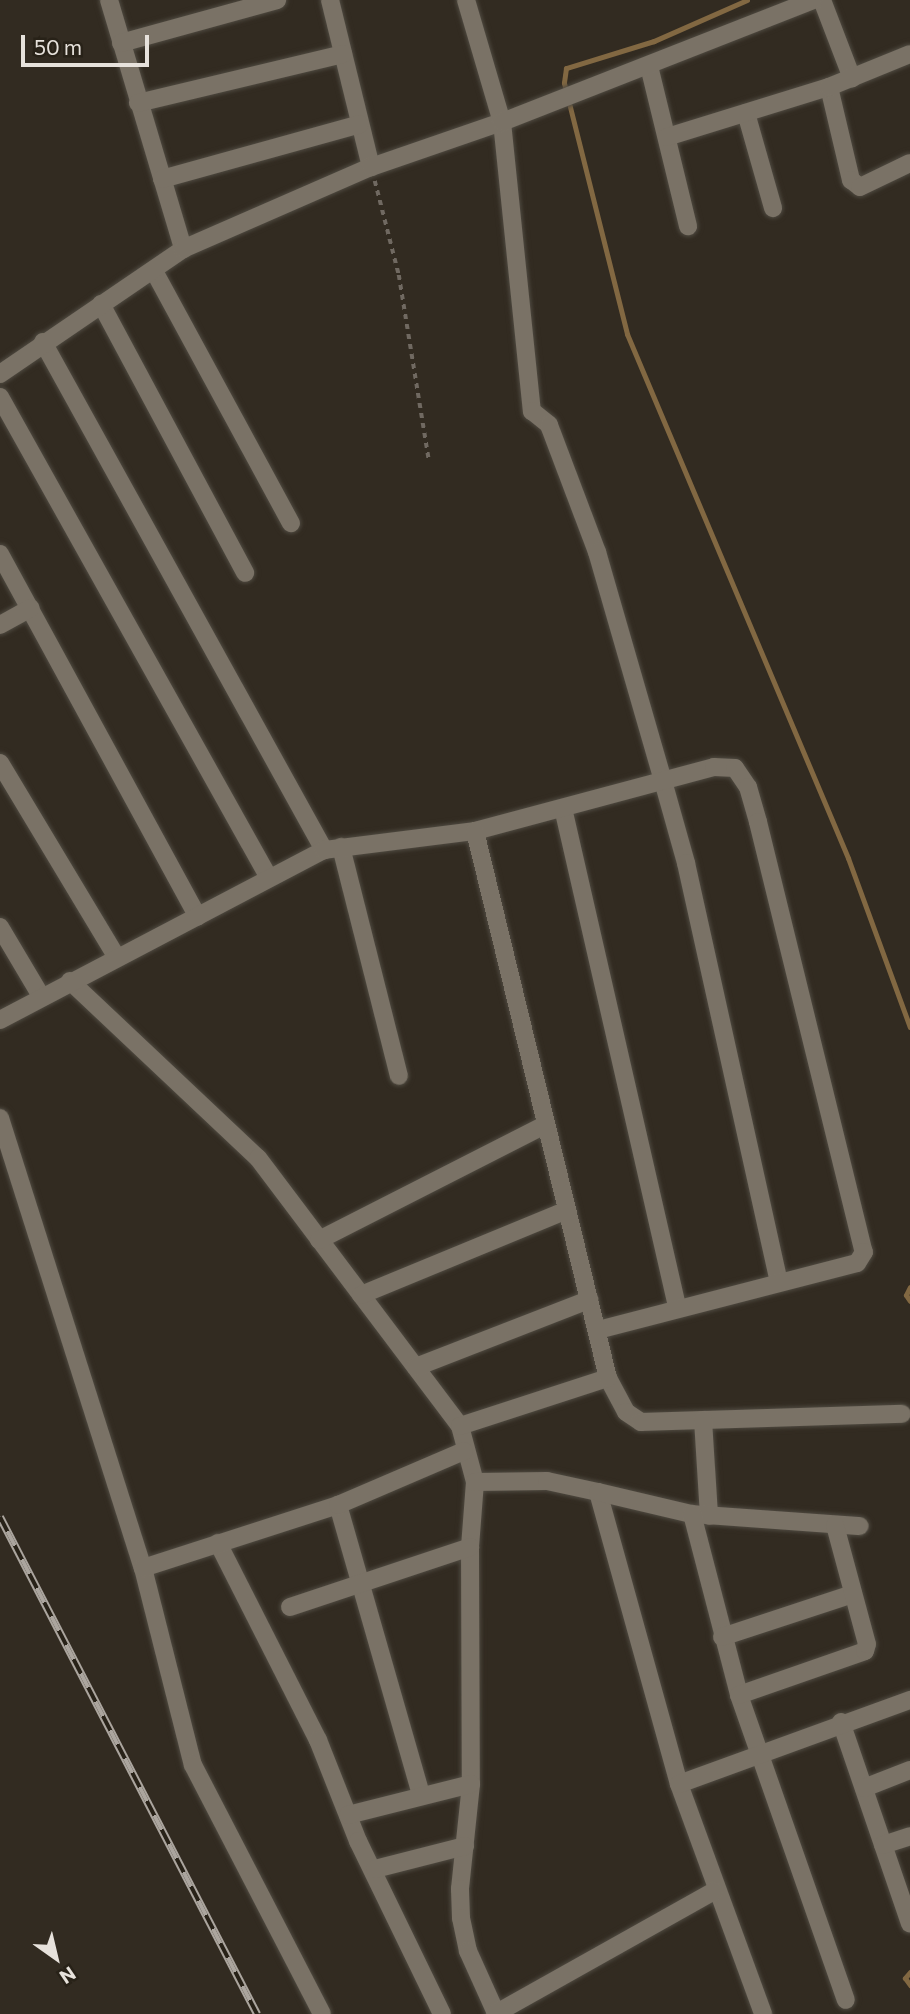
<!DOCTYPE html>
<html>
<head>
<meta charset="utf-8">
<style>
	body { margin:0 }
	#map { position:relative; width:910px; height:2014px; overflow:hidden; background:#322b21; font-family:Commissioner,sans-serif }
	div>[style] { position:absolute }
	.stream>* { height:5px; margin:-2.5px; padding:0 2.5px; transform-origin:2.5px; border-radius:2.5px; background:#826842 }
	.path>* { height:3.5px; margin-top:-1.75px; transform-origin:0; background:repeating-linear-gradient(90deg,#706961 0 5px,transparent 0 10px) }
	.roads { filter:drop-shadow(0 0 2px #4f4a41) drop-shadow(0 0 2px #4f4a41) }
	.minor>* { height:18px; margin:-9px; padding:0 9px; transform-origin:9px; border-radius:9px; background:#7a7266 }
	.rail>* { height:8px; margin-top:-4px; transform-origin:0; background:repeating-linear-gradient(90deg,#282218 0 16px,#aba59e 0 32px); box-sizing:border-box; border-block:2px solid #aba59e }
	span { translate:-50% -50%; white-space:nowrap; text-align:center; line-height:1.15; -webkit-text-stroke:6px #282218; paint-order:stroke }
	.north { position:absolute; left:21px; top:1923px; width:70px; height:70px; -webkit-text-stroke:5px #282218; paint-order:stroke; rotate:146deg; font-size:19px; font-weight:700; line-height:28px; text-align:center; color:#e7e2dc }
	.north::after { content:''; display:block; margin:auto; width:24px; height:32px; background:#e7e2dc; clip-path:polygon(50% 0,100% 100%,50% 72%,0 100%) }
	.scale { position:absolute; left:21px; top:35px; width:128px; height:32px; box-sizing:border-box; border:4px solid #e7e2dc; border-top:0; padding-left:9px; font-size:21px; line-height:24px; white-space:nowrap; color:#e7e2dc; -webkit-text-stroke:5px #282218; paint-order:stroke }
</style>
</head>
<body>
<div id="map">
	<div class="stream">
		<div style="left:747px;top:0;width:102px;rotate:156.2deg"></div>
		<div style="left:654px;top:41px;width:92px;rotate:162.9deg"></div>
		<div style="left:566px;top:68px;width:15px;rotate:98deg"></div>
		<div style="left:564px;top:83px;width:259px;rotate:75.9deg"></div>
		<div style="left:627px;top:334px;width:569px;rotate:67.13deg"></div>
		<div style="left:848px;top:858px;width:180px;rotate:69.9deg"></div>
		<div style="left:910px;top:1287px;width:9px;rotate:117deg"></div>
		<div style="left:906px;top:1295px;width:7px;rotate:56deg"></div>
		<div style="left:910px;top:1972px;width:8px;rotate:130deg"></div>
		<div style="left:905px;top:1978px;width:9px;rotate:54deg"></div>
	</div>
	<div class="path">
		<div style="left:375px;top:181px;width:97px;rotate:75.7deg"></div>
		<div style="left:399px;top:275px;width:188px;rotate:80.8deg"></div>
	</div>
	<div class="roads">
		<div class="minor">
			<div style="left:109px;top:0;width:260px;rotate:73.4deg"></div>
			<div style="left:330px;top:0;width:172px;rotate:76.2deg"></div>
			<div style="left:466px;top:0;width:127px;rotate:73.6deg"></div>
			<div style="left:502px;top:122px;width:291px;rotate:84.1deg"></div>
			<div style="left:532px;top:411px;width:22px;rotate:39deg"></div>
			<div style="left:549px;top:425px;width:136px;rotate:69.3deg"></div>
			<div style="left:597px;top:552px;width:238px;rotate:73.9deg"></div>
			<div style="left:663px;top:781px;width:85px;rotate:74.3deg"></div>
			<div style="left:686px;top:863px;width:428px;rotate:77.5deg"></div>
			<div style="left:822px;top:0;width:84px;rotate:69deg"></div>
			<div style="left:121px;top:43px;width:162px;rotate:-15.4deg"></div>
			<div style="left:649px;top:66px;width:165px;rotate:76.3deg"></div>
			<div style="left:829px;top:87px;width:96px;rotate:76.7deg"></div>
			<div style="left:851px;top:180px;width:11px;rotate:38deg"></div>
			<div style="left:860px;top:187px;width:55px;rotate:-25.6deg"></div>
			<div style="left:138px;top:103px;width:211px;rotate:-13.4deg"></div>
			<div style="left:746px;top:113px;width:99px;rotate:74.1deg"></div>
			<div style="left:667px;top:137px;width:170px;rotate:-17.2deg"></div>
			<div style="left:829px;top:87px;width:87px;rotate:-22.2deg"></div>
			<div style="left:162px;top:179px;width:205px;rotate:-15.5deg"></div>
			<div style="left:154px;top:271px;width:287px;rotate:61.5deg"></div>
			<div style="left:101px;top:304px;width:305px;rotate:61.8deg"></div>
			<div style="left:43px;top:342px;width:581px;rotate:61.05deg"></div>
			<div style="left:0;top:374px;width:222px;rotate:-34.3deg"></div>
			<div style="left:183px;top:249px;width:205px;rotate:-23.6deg"></div>
			<div style="left:371px;top:167px;width:139px;rotate:-19deg"></div>
			<div style="left:502px;top:122px;width:334px;rotate:-21.4deg"></div>
			<div style="left:0;top:397px;width:551px;rotate:60.78deg"></div>
			<div style="left:0;top:554px;width:413px;rotate:61.4deg"></div>
			<div style="left:0;top:625px;width:35px;rotate:-29deg"></div>
			<div style="left:0;top:763px;width:227px;rotate:59deg"></div>
			<div style="left:563px;top:808px;width:511px;rotate:77.11deg"></div>
			<div style="left:341px;top:847px;width:236px;rotate:75.8deg"></div>
			<div style="left:0;top:927px;width:80px;rotate:59.3deg"></div>
			<div style="left:70px;top:981px;width:258px;rotate:43.3deg"></div>
			<div style="left:258px;top:1158px;width:336px;rotate:53deg"></div>
			<div style="left:460px;top:1426px;width:58px;rotate:75deg"></div>
			<div style="left:475px;top:1482px;width:65px;rotate:94.4deg"></div>
			<div style="left:470px;top:1547px;width:237px;rotate:89.8deg"></div>
			<div style="left:471px;top:1784px;width:106px;rotate:96deg"></div>
			<div style="left:460px;top:1889px;width:29px;rotate:88deg"></div>
			<div style="left:461px;top:1918px;width:34px;rotate:78deg"></div>
			<div style="left:468px;top:1951px;width:68px;rotate:65.7deg"></div>
			<div style="left:0;top:1020px;width:366px;rotate:-27.7deg"></div>
			<div style="left:324px;top:850px;width:152px;rotate:-7.2deg"></div>
			<div style="left:475px;top:831px;width:247px;rotate:-15deg"></div>
			<div style="left:714px;top:767px;width:21px;rotate:3deg"></div>
			<div style="left:735px;top:768px;width:23px;rotate:56deg"></div>
			<div style="left:748px;top:787px;width:36px;rotate:74deg"></div>
			<div style="left:758px;top:822px;width:443px;rotate:76.2deg"></div>
			<div style="left:864px;top:1252px;width:13px;rotate:122deg"></div>
			<div style="left:857px;top:1263px;width:268px;rotate:165.5deg"></div>
			<div style="left:0;top:1118px;width:472px;rotate:72.4deg"></div>
			<div style="left:143px;top:1568px;width:203px;rotate:75.8deg"></div>
			<div style="left:193px;top:1765px;width:280px;rotate:62.6deg"></div>
			<div style="left:319px;top:1240px;width:254px;rotate:-27deg"></div>
			<div style="left:361px;top:1295px;width:223px;rotate:-22.4deg"></div>
			<div style="left:416px;top:1367px;width:186px;rotate:-21.2deg"></div>
			<div style="left:608px;top:1378px;width:38px;rotate:62deg"></div>
			<div style="left:626px;top:1412px;width:18px;rotate:34deg"></div>
			<div style="left:641px;top:1422px;width:261px;rotate:-1.8deg"></div>
			<div style="left:703px;top:1420px;width:96px;rotate:86.4deg"></div>
			<div style="left:460px;top:1426px;width:156px;rotate:-18deg"></div>
			<div style="left:608px;top:1378px;width:563px;rotate:-103.67deg"></div>
			<div style="left:475px;top:1482px;width:72px;rotate:-0.8deg"></div>
			<div style="left:547px;top:1481px;width:52px;rotate:12.2deg"></div>
			<div style="left:598px;top:1492px;width:303px;rotate:74.5deg"></div>
			<div style="left:679px;top:1784px;width:245px;rotate:69.9deg"></div>
			<div style="left:598px;top:1492px;width:97px;rotate:13.2deg"></div>
			<div style="left:692px;top:1514px;width:168px;rotate:4.1deg"></div>
			<div style="left:338px;top:1505px;width:302px;rotate:74deg"></div>
			<div style="left:692px;top:1514px;width:187px;rotate:75.4deg"></div>
			<div style="left:739px;top:1695px;width:323px;rotate:70.7deg"></div>
			<div style="left:218px;top:1543px;width:221px;rotate:63.1deg"></div>
			<div style="left:318px;top:1740px;width:109px;rotate:68.4deg"></div>
			<div style="left:358px;top:1841px;width:192px;rotate:64.1deg"></div>
			<div style="left:143px;top:1568px;width:205px;rotate:-17.9deg"></div>
			<div style="left:338px;top:1505px;width:137px;rotate:-23.2deg"></div>
			<div style="left:290px;top:1607px;width:190px;rotate:-18.4deg"></div>
			<div style="left:722px;top:1637px;width:138px;rotate:-18.2deg"></div>
			<div style="left:739px;top:1695px;width:133px;rotate:-19.2deg"></div>
			<div style="left:865px;top:1651px;width:7px;rotate:-74deg"></div>
			<div style="left:867px;top:1644px;width:123px;rotate:-105.1deg"></div>
			<div style="left:841px;top:1722px;width:213px;rotate:71.1deg"></div>
			<div style="left:679px;top:1784px;width:246px;rotate:-20deg"></div>
			<div style="left:864px;top:1788px;width:49px;rotate:-21.4deg"></div>
			<div style="left:348px;top:1815px;width:127px;rotate:-14.1deg"></div>
			<div style="left:883px;top:1845px;width:28px;rotate:-18deg"></div>
			<div style="left:375px;top:1869px;width:93px;rotate:-14.3deg"></div>
			<div style="left:495px;top:2014px;width:251px;rotate:-29.3deg"></div>
		</div>
	</div>
	<div class="rail">
		<div style="left:0;top:1517px;width:560px;rotate:62.66deg"></div>
	</div>
	<div class="north">N</div>
	<div class="scale">50 m</div>
</div>
</body>
</html>
